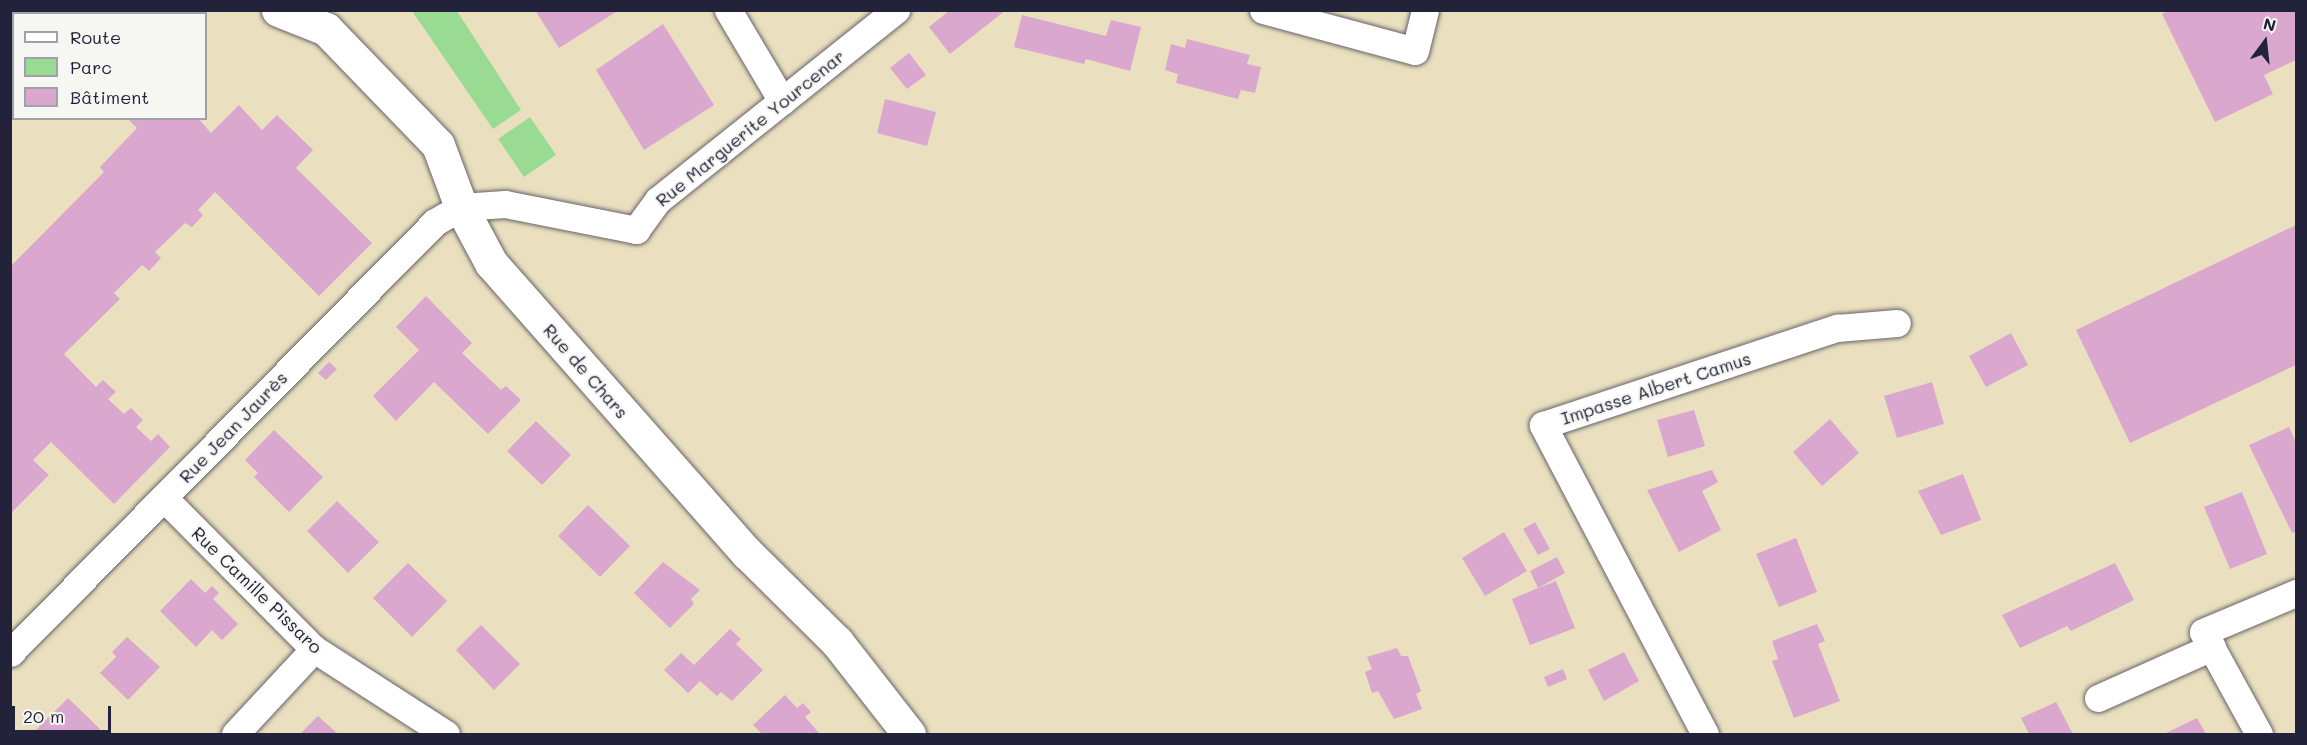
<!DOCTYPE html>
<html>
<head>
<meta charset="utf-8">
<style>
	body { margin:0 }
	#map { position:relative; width:2307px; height:745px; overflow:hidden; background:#eae0bf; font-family:Mali,sans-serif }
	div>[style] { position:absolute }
	.green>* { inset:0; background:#99db92 }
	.building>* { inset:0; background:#daa7cf }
	.roads { filter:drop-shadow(0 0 2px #686469) drop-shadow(0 0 2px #686469) }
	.street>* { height:27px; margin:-13.5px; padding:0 13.5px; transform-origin:13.5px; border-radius:13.5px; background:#fff }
	.secondary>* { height:33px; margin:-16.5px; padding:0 16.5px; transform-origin:16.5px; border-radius:16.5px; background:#fff }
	span { translate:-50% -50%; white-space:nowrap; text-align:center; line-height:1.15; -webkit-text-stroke:4.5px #f6f6f2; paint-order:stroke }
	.street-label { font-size:18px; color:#22223b }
	.frame { position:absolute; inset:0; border:12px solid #22223b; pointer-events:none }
	.legend { position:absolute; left:12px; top:12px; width:195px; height:108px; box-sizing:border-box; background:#f6f6f2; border:2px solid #a1a1a9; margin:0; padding:8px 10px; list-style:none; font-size:18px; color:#22223b }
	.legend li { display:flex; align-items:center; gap:12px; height:30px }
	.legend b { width:30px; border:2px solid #a1a1a9 }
	.north { position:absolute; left:2235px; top:12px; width:60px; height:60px; -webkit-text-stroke:4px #f6f6f2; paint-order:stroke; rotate:15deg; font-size:16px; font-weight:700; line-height:24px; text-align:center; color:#22223b }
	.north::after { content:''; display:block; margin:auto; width:21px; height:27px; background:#22223b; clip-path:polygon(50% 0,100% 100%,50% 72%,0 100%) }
	.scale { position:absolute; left:12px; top:706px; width:99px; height:27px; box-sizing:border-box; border:3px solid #22223b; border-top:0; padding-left:8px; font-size:18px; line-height:21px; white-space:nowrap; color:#22223b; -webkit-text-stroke:4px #f6f6f2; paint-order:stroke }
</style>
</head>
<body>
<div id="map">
	<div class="green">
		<div style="clip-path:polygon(412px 11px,457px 11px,521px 110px,493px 129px)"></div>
		<div style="clip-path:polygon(530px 117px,556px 155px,524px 177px,498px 139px)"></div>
	</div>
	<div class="building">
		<div style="clip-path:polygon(30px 10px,87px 10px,90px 14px,27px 14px)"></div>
		<div style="clip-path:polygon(535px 10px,619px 10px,559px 48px)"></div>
		<div style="clip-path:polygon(950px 10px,1006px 10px,950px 54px,929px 27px)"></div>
		<div style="clip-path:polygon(2169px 10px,2296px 10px,2296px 60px,2264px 75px,2273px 94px,2215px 122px,2162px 14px)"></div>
		<div style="clip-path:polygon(1022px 15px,1106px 36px,1111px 20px,1141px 27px,1130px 71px,1086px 59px,1084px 64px,1014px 47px)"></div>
		<div style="clip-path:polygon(663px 24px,714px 105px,644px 150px,596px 70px)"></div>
		<div style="clip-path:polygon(1187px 39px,1250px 55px,1247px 64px,1261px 67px,1255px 93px,1241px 90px,1238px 99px,1176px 83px,1178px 74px,1165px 70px,1171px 44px,1185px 48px)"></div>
		<div style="clip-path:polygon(909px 53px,926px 75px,907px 89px,890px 68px)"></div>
		<div style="clip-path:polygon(885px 99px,936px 112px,927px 146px,877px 133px)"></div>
		<div style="clip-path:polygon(239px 105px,262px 130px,277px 115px,313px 150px,296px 168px,372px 243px,319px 296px,215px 192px,198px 210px,203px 215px,192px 227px,185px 223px,155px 252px,161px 258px,149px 271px,142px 265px,114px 293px,120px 299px,64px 354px,96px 387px,103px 380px,116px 392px,108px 399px,124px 414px,131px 408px,143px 420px,136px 427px,151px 441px,158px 434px,170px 447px,114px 504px,51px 442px,33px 460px,49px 475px,10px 514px,10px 267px,104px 172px,100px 167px,137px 128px,127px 118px,198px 118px,211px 133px)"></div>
		<div style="clip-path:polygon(2296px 225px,2296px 365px,2130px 443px,2076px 330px)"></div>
		<div style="clip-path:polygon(426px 296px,472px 343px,462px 353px,501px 390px,506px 386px,521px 400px,488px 434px,434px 382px,396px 421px,373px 396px,419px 350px,396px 327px)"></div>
		<div style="clip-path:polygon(2011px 333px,2028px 365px,1986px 387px,1969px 356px)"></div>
		<div style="clip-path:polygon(329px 362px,337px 369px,326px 380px,318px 373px)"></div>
		<div style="clip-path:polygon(1932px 382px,1944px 424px,1897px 438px,1884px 396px)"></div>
		<div style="clip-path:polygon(1694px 410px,1705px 446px,1668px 457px,1657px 420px)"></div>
		<div style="clip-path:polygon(1830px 419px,1859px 453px,1822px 486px,1793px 452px)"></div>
		<div style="clip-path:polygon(536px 421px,571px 455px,542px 485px,507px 451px)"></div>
		<div style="clip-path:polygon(2289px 427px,2296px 443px,2296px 531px,2292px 533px,2249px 445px)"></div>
		<div style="clip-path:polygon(274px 430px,323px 477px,289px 512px,254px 477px,258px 473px,245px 460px)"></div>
		<div style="clip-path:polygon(1712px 470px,1718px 482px,1702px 491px,1721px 530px,1679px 552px,1647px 490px)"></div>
		<div style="clip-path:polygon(1963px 474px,1981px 520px,1941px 535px,1918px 491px)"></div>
		<div style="clip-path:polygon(2242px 492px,2267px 554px,2230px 569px,2204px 507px)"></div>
		<div style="clip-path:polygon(337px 501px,379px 542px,348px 573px,307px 531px)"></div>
		<div style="clip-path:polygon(588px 505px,630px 546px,600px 577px,558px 536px)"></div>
		<div style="clip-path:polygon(1535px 522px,1550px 549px,1538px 555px,1523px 529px)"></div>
		<div style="clip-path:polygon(1504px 532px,1527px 571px,1485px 596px,1462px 558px)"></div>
		<div style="clip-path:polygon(1796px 538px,1817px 592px,1779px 607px,1756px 554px)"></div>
		<div style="clip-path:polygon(1557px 557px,1565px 573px,1538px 588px,1556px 581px,1575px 628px,1530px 645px,1512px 599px,1538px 588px,1530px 571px)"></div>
		<div style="clip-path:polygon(663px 562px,700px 590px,691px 599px,694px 604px,670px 628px,634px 593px)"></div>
		<div style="clip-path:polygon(408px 563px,447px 601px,412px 637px,373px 598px)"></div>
		<div style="clip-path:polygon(2115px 563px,2134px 600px,2071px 631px,2067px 626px,2020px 648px,2002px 615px)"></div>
		<div style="clip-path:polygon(191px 579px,205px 593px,212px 586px,219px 593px,213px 599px,238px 624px,222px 640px,212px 630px,196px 647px,160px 611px)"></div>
		<div style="clip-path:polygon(1817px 624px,1825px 641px,1818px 644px,1840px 701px,1794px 718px,1772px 661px,1778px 659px,1772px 641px)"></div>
		<div style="clip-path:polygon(481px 625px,520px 664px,494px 690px,456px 650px)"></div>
		<div style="clip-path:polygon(730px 629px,741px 639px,736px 644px,763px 670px,732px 701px,721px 692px,717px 696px,700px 681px,688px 693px,664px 670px,681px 653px,694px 665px)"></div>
		<div style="clip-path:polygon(127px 637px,160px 667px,128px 700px,100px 673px,116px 657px,112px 652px)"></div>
		<div style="clip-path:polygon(1397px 648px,1401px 656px,1408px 656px,1421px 691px,1416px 694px,1422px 709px,1394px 719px,1378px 691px,1372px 693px,1365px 672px,1372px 669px,1367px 657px)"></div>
		<div style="clip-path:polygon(1624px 652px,1639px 681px,1604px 701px,1588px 670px)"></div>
		<div style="clip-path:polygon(1563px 669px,1567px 679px,1548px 687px,1544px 677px)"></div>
		<div style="clip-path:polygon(785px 695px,797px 708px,803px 703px,811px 712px,805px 717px,820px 734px,762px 734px,753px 725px)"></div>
		<div style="clip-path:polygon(68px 698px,100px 729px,95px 734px,32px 734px)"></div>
		<div style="clip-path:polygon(2056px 702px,2073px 734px,2029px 734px,2021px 718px)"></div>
		<div style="clip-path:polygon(318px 716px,338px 734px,300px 734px)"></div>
		<div style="clip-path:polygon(2197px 718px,2206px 734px,2164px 734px)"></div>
	</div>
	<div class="roads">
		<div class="street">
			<div style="left:728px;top:10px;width:106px;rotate:59.3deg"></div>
			<div style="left:1263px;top:10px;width:157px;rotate:15.1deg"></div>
			<div style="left:1415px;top:51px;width:42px;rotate:-76.3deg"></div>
			<div style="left:164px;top:498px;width:213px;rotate:45.2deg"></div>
			<div style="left:314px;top:649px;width:157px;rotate:32.8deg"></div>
			<div style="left:10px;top:653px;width:605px;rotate:-45.4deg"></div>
			<div style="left:435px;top:222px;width:30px;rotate:-30deg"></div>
			<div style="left:461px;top:207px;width:44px;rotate:-3.9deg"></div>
			<div style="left:505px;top:204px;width:134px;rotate:11.2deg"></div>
			<div style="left:636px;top:230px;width:37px;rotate:-54deg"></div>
			<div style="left:658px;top:200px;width:305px;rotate:-38.6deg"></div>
			<div style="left:2098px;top:698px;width:125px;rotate:-24.1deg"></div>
			<div style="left:235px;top:734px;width:116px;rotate:-47.1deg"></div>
			<div style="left:1705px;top:734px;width:349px;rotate:-117.7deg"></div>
			<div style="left:1543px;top:425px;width:310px;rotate:-18.3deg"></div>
			<div style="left:1837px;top:328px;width:60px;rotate:-4.8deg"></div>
			<div style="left:2259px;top:734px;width:116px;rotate:-118.8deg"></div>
			<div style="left:2203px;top:632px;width:101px;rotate:-22.8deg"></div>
		</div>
		<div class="secondary">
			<div style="left:278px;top:10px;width:52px;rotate:21.6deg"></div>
			<div style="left:326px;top:29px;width:161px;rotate:46deg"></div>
			<div style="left:438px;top:145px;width:66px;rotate:69.6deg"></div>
			<div style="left:461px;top:207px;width:64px;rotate:61.8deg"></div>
			<div style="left:491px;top:263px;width:387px;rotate:48.6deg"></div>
			<div style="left:747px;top:553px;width:127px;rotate:44.7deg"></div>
			<div style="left:837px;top:642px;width:117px;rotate:52deg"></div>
		</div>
	</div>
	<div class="street-label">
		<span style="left:750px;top:128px;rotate:-39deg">Rue Marguerite Yourcenar</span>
		<span style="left:586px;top:371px;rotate:49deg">Rue de Chars</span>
		<span style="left:1656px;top:388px;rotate:-18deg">Impasse Albert Camus</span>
		<span style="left:233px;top:427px;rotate:-46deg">Rue Jean Jaurès</span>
		<span style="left:257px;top:590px;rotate:44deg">Rue Camille Pissaro</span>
	</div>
	<div class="frame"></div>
	<ul class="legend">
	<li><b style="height:8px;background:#fff"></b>Route</li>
	<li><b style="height:16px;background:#99db92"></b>Parc</li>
	<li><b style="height:16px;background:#daa7cf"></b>Bâtiment</li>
	</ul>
	<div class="north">N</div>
	<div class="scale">20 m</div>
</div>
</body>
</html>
